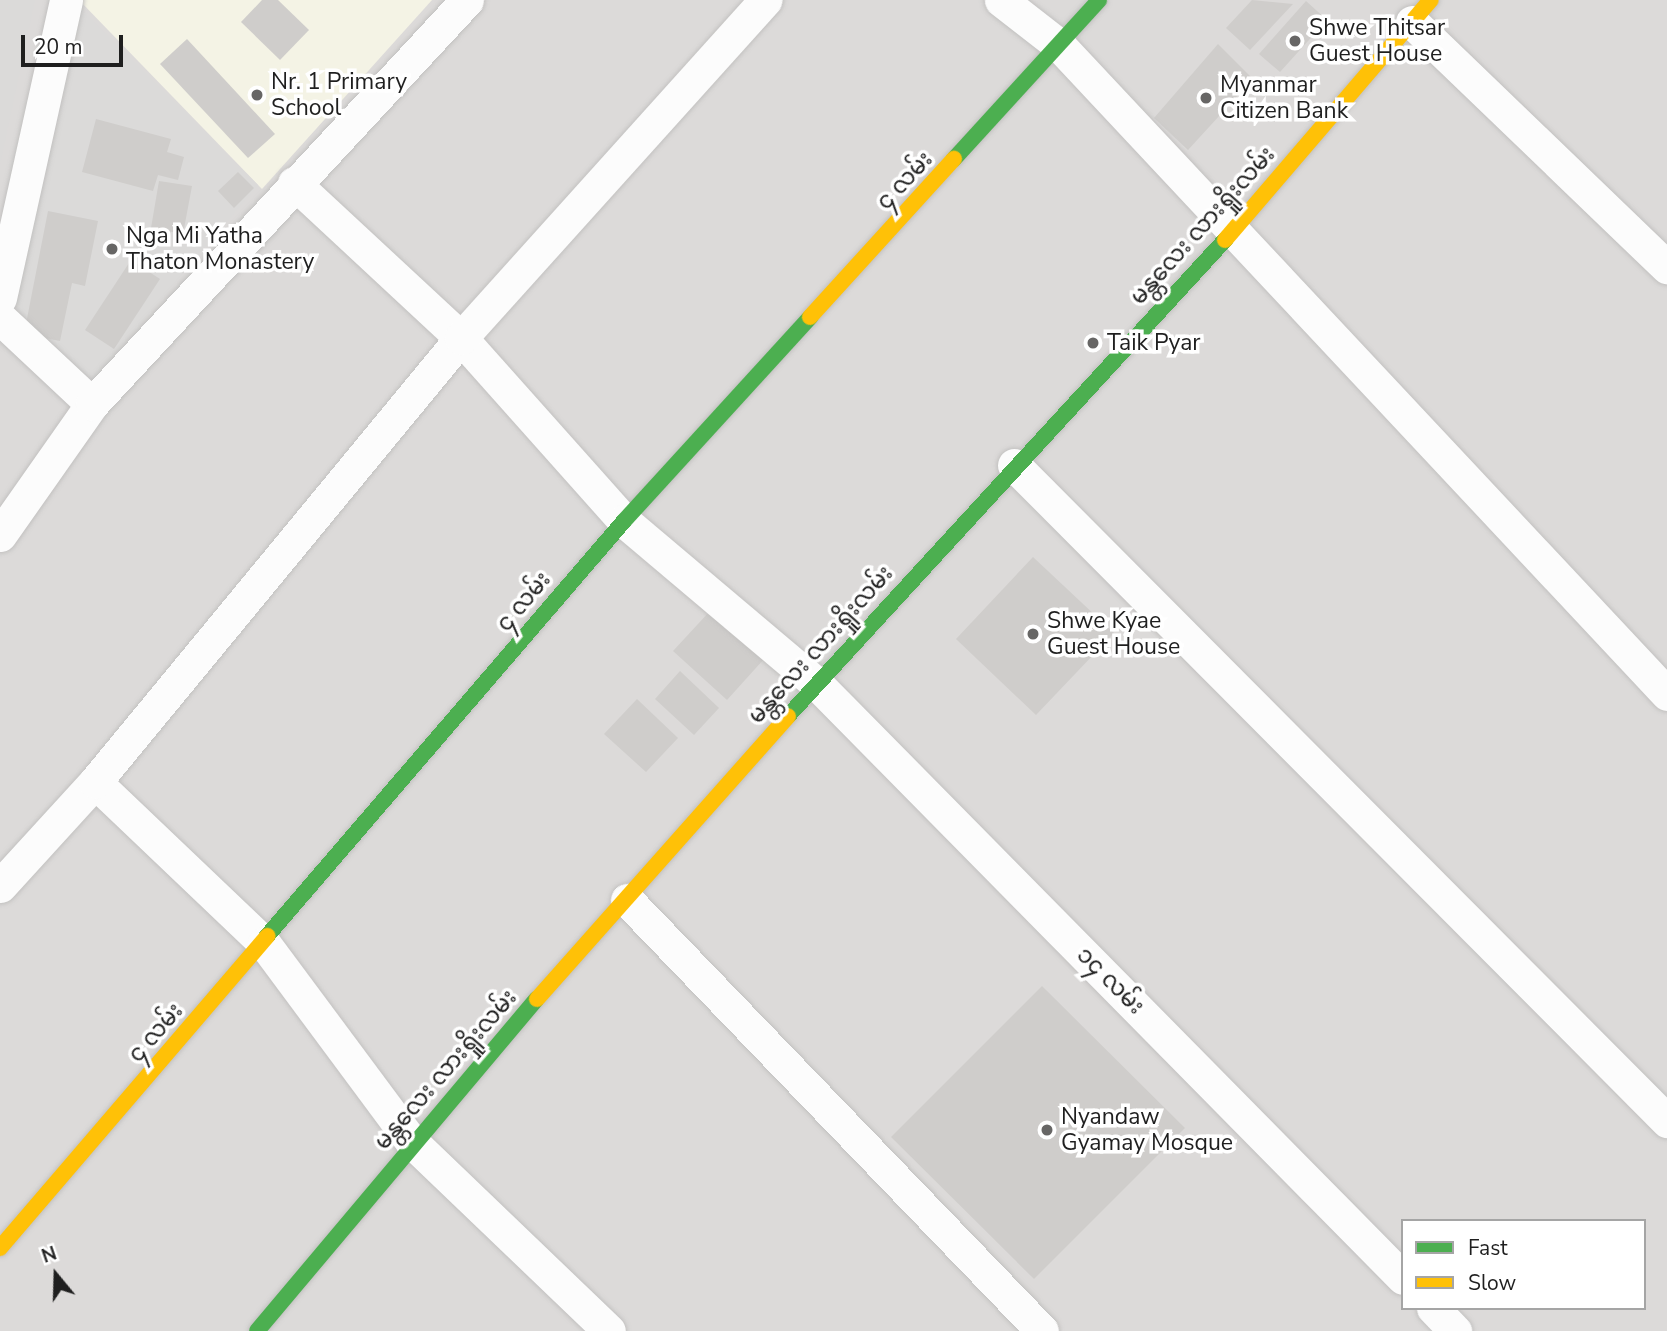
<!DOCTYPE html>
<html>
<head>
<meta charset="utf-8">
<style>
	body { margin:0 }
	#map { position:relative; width:1667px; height:1331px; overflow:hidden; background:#eceae8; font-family:"Nunito Sans","Noto Sans Myanmar",sans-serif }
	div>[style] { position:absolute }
	.residential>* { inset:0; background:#dcdad9 }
	.education>* { inset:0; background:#f4f3e5 }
	.religious>* { inset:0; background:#dbdad9 }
	.building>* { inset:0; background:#cfcdcb }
	.roads { filter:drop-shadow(0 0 2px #c2c1c0) drop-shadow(0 0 2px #c2c1c0) }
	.street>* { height:33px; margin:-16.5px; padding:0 16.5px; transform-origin:16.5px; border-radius:16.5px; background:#fcfcfc }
	.fast>* { height:16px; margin:-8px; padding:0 8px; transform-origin:8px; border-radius:8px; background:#4caf50 }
	.slow>* { height:16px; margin:-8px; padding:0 8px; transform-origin:8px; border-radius:8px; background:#ffc107 }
	.dots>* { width:19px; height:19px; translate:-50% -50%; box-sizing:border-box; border:4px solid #fff; border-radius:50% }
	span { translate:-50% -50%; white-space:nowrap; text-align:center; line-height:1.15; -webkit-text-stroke:7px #fff; paint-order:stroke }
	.poi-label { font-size:23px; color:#1f1f1f }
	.left { translate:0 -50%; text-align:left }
	.street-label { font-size:23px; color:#1f1f1f }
	.legend { position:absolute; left:1401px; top:1219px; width:245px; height:91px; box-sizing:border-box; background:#fff; border:2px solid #a5a5a5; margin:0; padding:9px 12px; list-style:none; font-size:21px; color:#1f1f1f }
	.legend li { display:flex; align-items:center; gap:14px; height:35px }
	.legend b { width:35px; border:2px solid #a5a5a5 }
	.north { position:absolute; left:21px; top:1240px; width:70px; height:70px; -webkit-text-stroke:5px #fff; paint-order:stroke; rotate:341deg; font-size:19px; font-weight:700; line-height:28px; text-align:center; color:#1f1f1f }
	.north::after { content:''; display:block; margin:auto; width:24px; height:32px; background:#1f1f1f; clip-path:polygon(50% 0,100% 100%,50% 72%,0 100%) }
	.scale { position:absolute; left:21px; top:35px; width:102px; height:32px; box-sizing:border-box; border:4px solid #1f1f1f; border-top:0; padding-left:9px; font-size:21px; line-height:24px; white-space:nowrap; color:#1f1f1f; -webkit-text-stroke:5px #fff; paint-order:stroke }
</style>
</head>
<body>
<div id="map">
	<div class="residential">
		<div style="clip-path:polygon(evenodd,0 0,1667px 0,1667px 1331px,0 1331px,0 0,1403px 1221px,1644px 1221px,1644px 1308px,1403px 1308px,1403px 1221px)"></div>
	</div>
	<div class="education">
		<div style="clip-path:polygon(79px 0,432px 0,262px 189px)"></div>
	</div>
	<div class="religious">
		<div style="clip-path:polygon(0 0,35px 0,0 165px)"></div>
		<div style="clip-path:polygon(77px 5px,258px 185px,87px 387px,4px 313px)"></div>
	</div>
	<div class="building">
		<div style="clip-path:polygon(262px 0,278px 0,309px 30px,280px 60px,241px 22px)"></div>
		<div style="clip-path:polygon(1252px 0,1293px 4px,1250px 50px,1226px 28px)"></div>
		<div style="clip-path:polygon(1306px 1px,1327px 20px,1280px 72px,1259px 54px)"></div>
		<div style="clip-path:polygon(187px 39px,275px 134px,248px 158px,160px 64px)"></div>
		<div style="clip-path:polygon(1218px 44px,1253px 79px,1188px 150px,1154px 118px)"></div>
		<div style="clip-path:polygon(96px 119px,171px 139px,167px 152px,184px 157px,178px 180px,158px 175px,153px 191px,82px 172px)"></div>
		<div style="clip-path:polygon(238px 172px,254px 188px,234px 208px,218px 191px)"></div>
		<div style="clip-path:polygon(159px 181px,192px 186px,183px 234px,151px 228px)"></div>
		<div style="clip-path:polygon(48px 211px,98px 221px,85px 286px,72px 283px,60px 341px,24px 334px)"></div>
		<div style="clip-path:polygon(131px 260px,160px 279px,114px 349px,85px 330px)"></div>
		<div style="clip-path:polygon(1033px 557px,1114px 633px,1036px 715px,956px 639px)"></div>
		<div style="clip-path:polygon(710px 611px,764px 659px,727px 700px,673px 651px)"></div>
		<div style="clip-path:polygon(680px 671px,719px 708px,694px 735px,655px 699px)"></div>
		<div style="clip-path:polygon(637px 699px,678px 738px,646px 772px,604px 734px)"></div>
		<div style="clip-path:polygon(1042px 986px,1185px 1128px,1034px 1279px,891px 1137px)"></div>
	</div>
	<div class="roads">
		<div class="street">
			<div style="left:1001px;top:0;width:75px;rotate:37.9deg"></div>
			<div style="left:1060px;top:46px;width:888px;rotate:46.87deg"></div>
			<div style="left:1412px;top:22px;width:354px;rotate:43.9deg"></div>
			<div style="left:294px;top:183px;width:228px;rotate:42.9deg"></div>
			<div style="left:461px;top:338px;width:245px;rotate:48.3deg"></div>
			<div style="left:624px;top:521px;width:253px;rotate:40.2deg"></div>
			<div style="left:817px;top:684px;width:834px;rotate:45.39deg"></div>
			<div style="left:0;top:298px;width:305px;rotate:-77.5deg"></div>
			<div style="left:0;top:318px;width:126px;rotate:43.1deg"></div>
			<div style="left:1014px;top:465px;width:926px;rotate:45.13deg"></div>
			<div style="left:0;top:535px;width:160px;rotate:-54.9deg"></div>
			<div style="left:92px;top:404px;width:551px;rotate:-47.13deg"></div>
			<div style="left:95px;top:782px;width:233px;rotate:43.6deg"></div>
			<div style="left:264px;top:943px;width:247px;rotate:53.4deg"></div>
			<div style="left:411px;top:1141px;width:274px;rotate:43.8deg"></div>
			<div style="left:0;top:886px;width:141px;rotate:-47.6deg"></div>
			<div style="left:95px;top:782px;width:575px;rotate:-50.5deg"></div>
			<div style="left:461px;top:338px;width:455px;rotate:-48deg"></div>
			<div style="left:627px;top:900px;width:598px;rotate:46.08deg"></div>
			<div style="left:1433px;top:1308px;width:32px;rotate:46deg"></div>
		</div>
		<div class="fast">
			<div style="left:954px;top:159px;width:215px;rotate:-47.6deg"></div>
			<div style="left:788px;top:716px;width:646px;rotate:-47.45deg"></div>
			<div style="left:267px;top:936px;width:547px;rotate:-49.3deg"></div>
			<div style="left:624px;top:521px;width:276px;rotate:-47.6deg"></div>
			<div style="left:257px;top:1331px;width:434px;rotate:-49.9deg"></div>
		</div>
		<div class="slow">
			<div style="left:1225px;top:240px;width:316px;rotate:-49.4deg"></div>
			<div style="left:810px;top:317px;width:214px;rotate:-47.7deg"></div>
			<div style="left:537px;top:999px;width:378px;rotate:-48.4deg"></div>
			<div style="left:0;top:1248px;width:411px;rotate:-49.4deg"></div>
		</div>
	</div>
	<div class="dots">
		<div style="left:1295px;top:41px;background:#676665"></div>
		<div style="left:257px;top:95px;background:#676665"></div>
		<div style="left:1206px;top:98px;background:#676665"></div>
		<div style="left:112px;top:249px;background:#676665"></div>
		<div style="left:1093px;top:343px;background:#676665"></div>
		<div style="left:1033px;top:634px;background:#676665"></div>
		<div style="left:1047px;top:1130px;background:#676665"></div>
	</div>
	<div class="poi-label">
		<span class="left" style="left:1309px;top:41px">Shwe Thitsar<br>Guest House</span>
		<span class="left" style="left:271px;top:95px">Nr. 1 Primary<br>School</span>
		<span class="left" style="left:1220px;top:98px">Myanmar<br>Citizen Bank</span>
		<span class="left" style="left:126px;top:249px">Nga Mi Yatha<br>Thaton Monastery</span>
		<span class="left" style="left:1107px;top:343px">Taik Pyar</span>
		<span class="left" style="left:1047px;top:634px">Shwe Kyae<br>Guest House</span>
		<span class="left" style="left:1061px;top:1130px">Nyandaw<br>Gyamay Mosque</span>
	</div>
	<div class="street-label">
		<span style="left:905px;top:181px;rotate:-47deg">၄ လမ်း</span>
		<span style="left:1203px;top:226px;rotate:-48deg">မန္တလေး လားရှိုးလမ်း</span>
		<span style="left:524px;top:602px;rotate:-50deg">၄ လမ်း</span>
		<span style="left:821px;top:645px;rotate:-48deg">မန္တလေး လားရှိုးလမ်း</span>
		<span style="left:1110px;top:981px;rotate:45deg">၁၄ လမ်း</span>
		<span style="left:156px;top:1033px;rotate:-49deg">၄ လမ်း</span>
		<span style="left:446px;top:1070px;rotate:-49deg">မန္တလေး လားရှိုးလမ်း</span>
	</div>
	<ul class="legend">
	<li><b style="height:9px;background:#4caf50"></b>Fast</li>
	<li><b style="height:9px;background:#ffc107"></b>Slow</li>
	</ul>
	<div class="north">N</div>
	<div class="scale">20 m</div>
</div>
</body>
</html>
